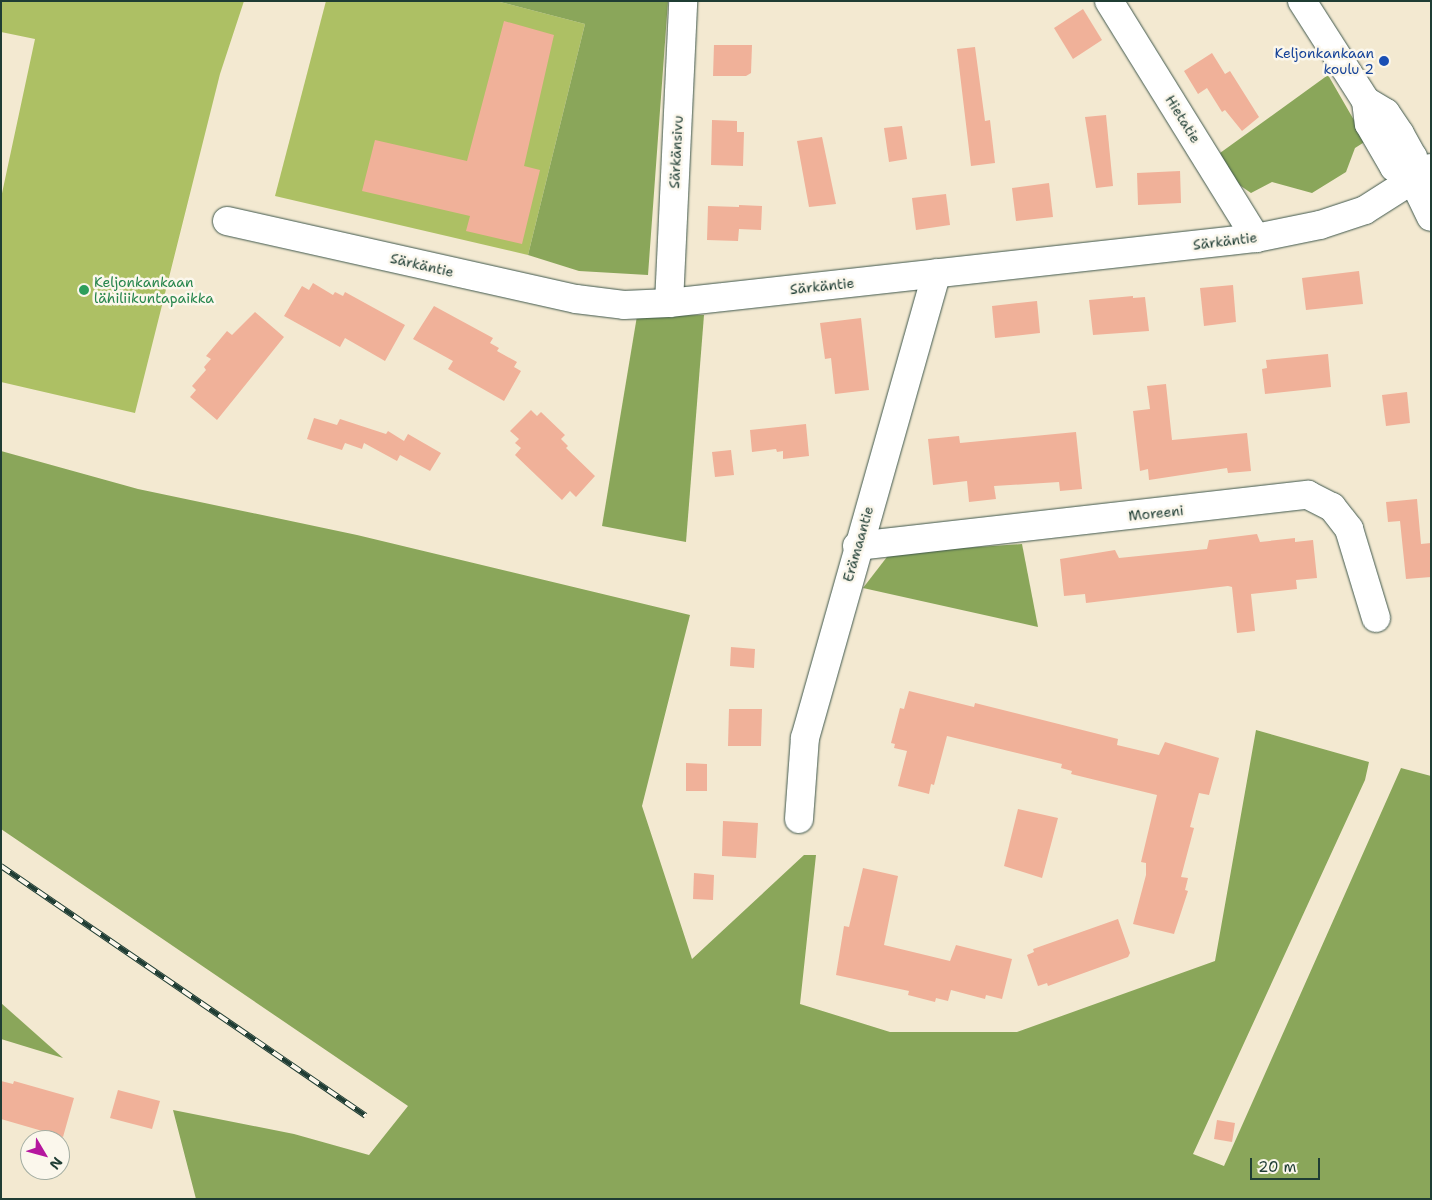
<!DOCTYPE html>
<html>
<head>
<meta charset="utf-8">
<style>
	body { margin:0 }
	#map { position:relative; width:1432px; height:1200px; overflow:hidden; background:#f3e9d1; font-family:"Shantell Sans",sans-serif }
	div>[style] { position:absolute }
	.green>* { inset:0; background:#adc064 }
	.forest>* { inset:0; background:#8aa65a }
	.building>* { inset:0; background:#f0b199 }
	.roads { filter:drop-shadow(0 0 1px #3f574c) drop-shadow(0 0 1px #3f574c) }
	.minor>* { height:28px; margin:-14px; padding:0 14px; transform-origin:14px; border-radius:14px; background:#fff }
	.secondary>* { height:28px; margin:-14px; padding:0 14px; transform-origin:14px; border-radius:14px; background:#fff }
	.rail>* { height:5.5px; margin-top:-2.75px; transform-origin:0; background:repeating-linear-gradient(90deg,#fbf7ec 0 11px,#1f3d34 0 22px); box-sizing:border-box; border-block:1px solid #1f3d34 }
	.dots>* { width:14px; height:14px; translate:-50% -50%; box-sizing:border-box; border:2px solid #fbf7ec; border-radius:50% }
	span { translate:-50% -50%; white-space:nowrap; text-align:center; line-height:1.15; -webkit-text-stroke:5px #fbf7ec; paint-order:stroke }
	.transit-label { font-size:14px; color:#164399 }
	.right { translate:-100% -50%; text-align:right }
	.street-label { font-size:14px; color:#1f3d34 }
	.leisure-label { font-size:14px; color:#27864d }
	.left { translate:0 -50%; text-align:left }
	.frame { position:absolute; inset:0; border:2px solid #1f3d34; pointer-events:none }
	.north { position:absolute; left:20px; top:1130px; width:50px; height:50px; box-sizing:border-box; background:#fbf7ec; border:1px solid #a3ada2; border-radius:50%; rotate:127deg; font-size:14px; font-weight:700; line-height:20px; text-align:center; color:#1f3d34 }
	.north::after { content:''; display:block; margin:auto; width:18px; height:22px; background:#b5179e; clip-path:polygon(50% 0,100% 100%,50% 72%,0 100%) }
	.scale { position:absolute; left:1250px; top:1158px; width:70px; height:22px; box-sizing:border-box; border:2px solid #1f3d34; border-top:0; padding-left:6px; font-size:15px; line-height:18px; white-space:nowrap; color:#1f3d34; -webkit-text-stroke:4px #fbf7ec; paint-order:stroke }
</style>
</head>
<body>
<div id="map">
	<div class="green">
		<div style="clip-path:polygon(1px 1px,244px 1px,220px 74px,135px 413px,1px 382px,1px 198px,35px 39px,1px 32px)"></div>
		<div style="clip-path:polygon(326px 1px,496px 1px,585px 24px,528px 255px,275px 196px)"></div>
	</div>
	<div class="forest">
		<div style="clip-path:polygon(496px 1px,668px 1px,648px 275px,579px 271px,528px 255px,585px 24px)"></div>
		<div style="clip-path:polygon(1328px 75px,1366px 141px,1355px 148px,1346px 172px,1312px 193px,1272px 182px,1251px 193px,1235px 182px,1220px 153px)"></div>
		<div style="clip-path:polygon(704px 315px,686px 542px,602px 526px,637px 316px)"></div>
		<div style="clip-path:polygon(1px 451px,138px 489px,357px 535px,690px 615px,642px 806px,692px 959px,804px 855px,816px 855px,800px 1004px,890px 1032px,1017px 1032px,1215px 961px,1256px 730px,1369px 762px,1365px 780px,1193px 1154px,1224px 1166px,1401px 768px,1431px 776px,1431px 1199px,196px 1199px,173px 1110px,294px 1134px,369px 1155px,408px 1106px,1px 829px)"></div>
		<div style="clip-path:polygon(1022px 544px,1038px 627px,863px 588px,890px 553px)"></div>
		<div style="clip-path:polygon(1px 1003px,63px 1058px,1px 1039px)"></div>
	</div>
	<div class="building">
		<div style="clip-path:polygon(1083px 9px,1102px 40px,1073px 59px,1054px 28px)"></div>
		<div style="clip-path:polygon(504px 21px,554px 35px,524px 166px,540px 170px,522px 244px,466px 231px,470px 216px,362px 191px,375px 140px,467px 161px)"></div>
		<div style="clip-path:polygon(714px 45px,752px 45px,751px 73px,746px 76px,713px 76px)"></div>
		<div style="clip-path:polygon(975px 47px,985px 121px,990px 120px,995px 163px,971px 166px,957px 49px)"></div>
		<div style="clip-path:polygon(1212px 53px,1225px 74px,1230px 71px,1259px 117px,1242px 131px,1225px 110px,1222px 112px,1207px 88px,1198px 94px,1184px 71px)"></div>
		<div style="clip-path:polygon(1106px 115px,1113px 186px,1096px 188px,1085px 117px)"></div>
		<div style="clip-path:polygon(712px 120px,737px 121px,737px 132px,744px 132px,743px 166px,711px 165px)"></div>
		<div style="clip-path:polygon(902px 126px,907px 159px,889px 162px,884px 128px)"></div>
		<div style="clip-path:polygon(822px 137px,836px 204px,809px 207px,797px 141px)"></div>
		<div style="clip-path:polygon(1180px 171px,1181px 203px,1138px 205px,1137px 173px)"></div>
		<div style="clip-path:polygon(1049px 183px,1053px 217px,1016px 221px,1012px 188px)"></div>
		<div style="clip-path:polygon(946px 194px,950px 225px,916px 230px,912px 198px)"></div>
		<div style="clip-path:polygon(739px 205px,762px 206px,761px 230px,739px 229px,738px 241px,707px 240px,708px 206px,739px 207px)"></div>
		<div style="clip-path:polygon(1359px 271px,1363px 304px,1306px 310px,1302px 278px)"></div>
		<div style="clip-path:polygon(313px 283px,333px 295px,335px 292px,343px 296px,345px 292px,405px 325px,385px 361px,345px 338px,340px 347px,284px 316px,302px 286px,309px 290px)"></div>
		<div style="clip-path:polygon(1233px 285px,1236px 322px,1204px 326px,1200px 288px)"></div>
		<div style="clip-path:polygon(1133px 296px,1133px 298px,1145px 297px,1149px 331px,1093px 335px,1089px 300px)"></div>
		<div style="clip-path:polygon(1037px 301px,1040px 333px,995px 338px,992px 306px)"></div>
		<div style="clip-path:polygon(434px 306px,493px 338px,490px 343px,499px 348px,497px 351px,517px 362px,514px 367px,521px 371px,504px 401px,448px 369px,453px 361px,413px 339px)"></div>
		<div style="clip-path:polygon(255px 312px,284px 337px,217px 420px,190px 397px,196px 390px,192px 386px,206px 370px,204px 367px,211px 359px,206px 356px,227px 331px,232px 335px)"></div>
		<div style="clip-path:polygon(861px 318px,869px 390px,835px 394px,831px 358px,825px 359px,820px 323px)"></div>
		<div style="clip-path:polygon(1328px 354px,1331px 387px,1265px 394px,1262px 369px,1267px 368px,1266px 360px)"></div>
		<div style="clip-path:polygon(1166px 384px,1172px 440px,1247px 433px,1251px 471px,1228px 473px,1227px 468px,1149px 480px,1148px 469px,1140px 471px,1133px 411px,1150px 409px,1147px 386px)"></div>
		<div style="clip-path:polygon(1407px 392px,1410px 423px,1386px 426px,1382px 395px)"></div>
		<div style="clip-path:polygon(531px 410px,537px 416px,541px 412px,565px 435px,561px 439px,568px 446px,566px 448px,595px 476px,576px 497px,570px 491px,562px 500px,515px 455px,521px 448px,515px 443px,519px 439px,510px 431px)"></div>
		<div style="clip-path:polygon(314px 418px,337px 425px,340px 419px,386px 434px,388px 431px,404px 441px,408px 434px,441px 453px,430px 471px,400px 455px,397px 461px,364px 443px,362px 449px,345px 443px,342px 450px,307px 439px)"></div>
		<div style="clip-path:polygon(806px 424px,809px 456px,783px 459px,783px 451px,777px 452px,776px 449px,752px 452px,750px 430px)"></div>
		<div style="clip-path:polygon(1076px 432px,1082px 489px,1060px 491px,1059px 482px,994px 486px,996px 499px,969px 502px,967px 481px,933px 485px,928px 439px,959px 436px,960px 443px)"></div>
		<div style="clip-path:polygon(731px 450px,734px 475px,715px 477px,712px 452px)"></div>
		<div style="clip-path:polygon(1417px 499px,1421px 544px,1431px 543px,1431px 577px,1406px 579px,1400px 521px,1388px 522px,1386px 502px)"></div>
		<div style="clip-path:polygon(1257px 534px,1260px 542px,1295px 538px,1295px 542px,1313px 540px,1317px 578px,1296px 580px,1297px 589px,1251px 594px,1255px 631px,1237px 633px,1232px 587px,1228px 586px,1086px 603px,1085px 594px,1064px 596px,1060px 559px,1115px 550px,1119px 558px,1207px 549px,1209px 540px)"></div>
		<div style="clip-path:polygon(731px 647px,755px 649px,754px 668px,730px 666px)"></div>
		<div style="clip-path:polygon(909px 691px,974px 707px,975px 703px,1118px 739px,1117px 745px,1159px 755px,1165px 742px,1219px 758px,1209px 795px,1199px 793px,1190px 827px,1194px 828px,1181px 877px,1188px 878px,1185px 890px,1188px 891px,1174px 934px,1133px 924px,1146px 875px,1146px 863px,1141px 862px,1157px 795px,1071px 774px,1072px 771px,1061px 768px,1062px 764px,947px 736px,934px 785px,931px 784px,929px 794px,898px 786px,907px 751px,894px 748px,895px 744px,891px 743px,900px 708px,904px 709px)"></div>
		<div style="clip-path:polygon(729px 709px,762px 709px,761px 746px,728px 746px)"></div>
		<div style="clip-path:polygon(686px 763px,707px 764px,707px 791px,686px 791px)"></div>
		<div style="clip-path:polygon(1018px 809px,1058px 818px,1042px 878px,1004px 866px)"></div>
		<div style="clip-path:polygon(723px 821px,758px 823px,756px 858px,722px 856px)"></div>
		<div style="clip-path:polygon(863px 868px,898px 876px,884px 945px,950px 961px,956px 945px,1012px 959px,1002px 999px,986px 995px,985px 999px,951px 990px,948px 1001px,936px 998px,935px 1002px,908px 995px,909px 991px,836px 975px,844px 926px,849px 927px)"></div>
		<div style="clip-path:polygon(694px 873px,714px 875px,713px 900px,693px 899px)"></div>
		<div style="clip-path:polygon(1118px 919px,1130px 953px,1128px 957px,1048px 986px,1047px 983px,1038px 986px,1027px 955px,1034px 952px,1033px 949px)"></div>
		<div style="clip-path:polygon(1px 1081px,13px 1084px,14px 1081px,74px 1098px,63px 1137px,1px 1119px)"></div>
		<div style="clip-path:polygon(118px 1090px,160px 1101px,152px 1129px,110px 1118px)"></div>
		<div style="clip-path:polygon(1217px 1120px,1235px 1123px,1232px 1142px,1214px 1139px)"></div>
	</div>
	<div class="roads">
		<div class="minor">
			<div style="left:1109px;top:1px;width:279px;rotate:58.2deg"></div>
			<div style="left:227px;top:221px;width:358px;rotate:12.6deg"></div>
			<div style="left:576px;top:299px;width:48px;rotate:7.1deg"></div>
			<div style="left:624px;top:305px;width:45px;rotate:-2.5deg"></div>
			<div style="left:669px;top:303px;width:591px;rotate:-6.32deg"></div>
			<div style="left:1256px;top:238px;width:65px;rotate:-11.5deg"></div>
			<div style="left:1320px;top:225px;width:47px;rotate:-18.4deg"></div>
			<div style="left:1365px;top:210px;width:78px;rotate:-32.5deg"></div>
			<div style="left:669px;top:303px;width:302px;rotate:-87.3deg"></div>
			<div style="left:857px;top:546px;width:454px;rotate:-6.5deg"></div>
			<div style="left:1308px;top:495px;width:27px;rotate:27deg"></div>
			<div style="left:1332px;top:507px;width:28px;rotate:52deg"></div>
			<div style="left:1349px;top:529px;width:93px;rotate:73.1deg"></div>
			<div style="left:799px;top:819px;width:81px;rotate:-85.8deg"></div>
			<div style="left:805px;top:738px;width:483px;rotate:-74.2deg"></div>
		</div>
		<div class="secondary">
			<div style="left:1302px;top:1px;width:119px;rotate:57.4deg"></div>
			<div style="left:1366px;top:101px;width:23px;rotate:31deg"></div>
			<div style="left:1386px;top:113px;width:25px;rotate:56deg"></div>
			<div style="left:1400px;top:134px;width:26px;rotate:61deg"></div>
			<div style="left:1413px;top:157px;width:23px;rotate:90deg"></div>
			<div style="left:1366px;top:101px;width:23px;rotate:83deg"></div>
			<div style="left:1369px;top:124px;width:50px;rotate:59.8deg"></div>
			<div style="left:1394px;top:167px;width:23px;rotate:34deg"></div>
			<div style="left:1413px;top:180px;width:41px;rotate:64.1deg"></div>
		</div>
	</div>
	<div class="rail">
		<div style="left:1px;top:866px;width:442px;rotate:34.4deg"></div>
	</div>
	<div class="dots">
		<div style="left:1384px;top:61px;background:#1a4fb4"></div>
		<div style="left:84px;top:290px;background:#2e9e5b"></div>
	</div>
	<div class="transit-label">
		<span class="right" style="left:1374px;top:61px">Keljonkankaan<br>koulu 2</span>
	</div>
	<div class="street-label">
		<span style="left:1183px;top:119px;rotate:58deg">Hietatie</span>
		<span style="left:676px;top:152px;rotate:-87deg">Särkänsivu</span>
		<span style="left:1225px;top:241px;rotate:-7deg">Särkäntie</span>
		<span style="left:422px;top:265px;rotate:13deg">Särkäntie</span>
		<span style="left:822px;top:286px;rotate:-6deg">Särkäntie</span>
		<span style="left:1156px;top:513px;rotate:-6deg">Moreeni</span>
		<span style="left:858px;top:544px;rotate:-74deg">Erämaantie</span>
	</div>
	<div class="leisure-label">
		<span class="left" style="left:94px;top:290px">Keljonkankaan<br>lähiliikuntapaikka</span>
	</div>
	<div class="frame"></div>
	<div class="north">N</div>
	<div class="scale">20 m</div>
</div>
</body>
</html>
